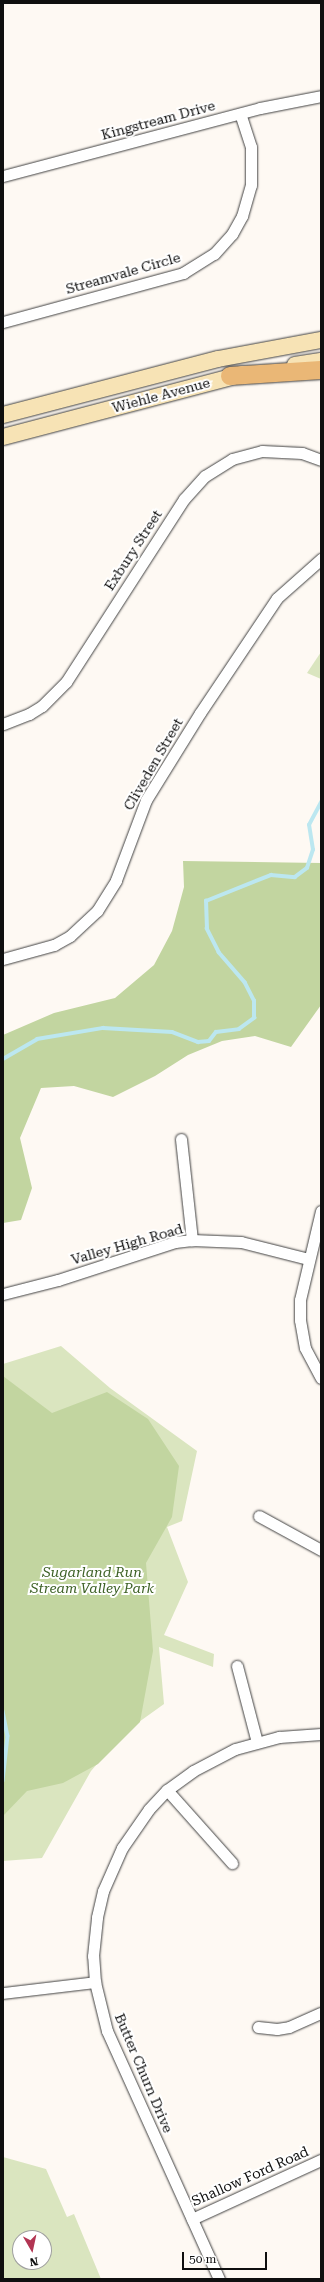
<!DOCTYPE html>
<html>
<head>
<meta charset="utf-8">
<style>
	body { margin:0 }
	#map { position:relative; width:324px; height:2282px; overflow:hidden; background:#fef9f3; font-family:"Roboto Serif",serif }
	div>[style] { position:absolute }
	.green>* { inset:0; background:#dae5bf }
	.forest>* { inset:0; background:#c2d5a0 }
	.stream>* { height:3.5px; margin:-1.75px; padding:0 1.75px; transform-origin:1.75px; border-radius:1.75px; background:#bce7f0 }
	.roads { filter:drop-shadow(0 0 1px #424242) drop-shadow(0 0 1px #424242) }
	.street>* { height:11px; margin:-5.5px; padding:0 5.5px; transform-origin:5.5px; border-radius:5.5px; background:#fff }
	.secondary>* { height:16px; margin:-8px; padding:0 8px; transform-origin:8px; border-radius:8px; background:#f7e3b5 }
	.primary>* { height:18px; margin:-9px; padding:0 9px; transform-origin:9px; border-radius:9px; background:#eab776 }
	span { translate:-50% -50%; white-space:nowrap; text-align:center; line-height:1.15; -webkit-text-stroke:4px #fff; paint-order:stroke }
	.street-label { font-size:14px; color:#0f0f0f }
	.park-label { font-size:14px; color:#3d6126; font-style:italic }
	.frame { position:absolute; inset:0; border:4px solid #0f0f0f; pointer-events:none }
	.north { position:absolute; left:12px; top:2230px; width:40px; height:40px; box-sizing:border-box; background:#fff; border:1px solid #9f9f9f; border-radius:50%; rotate:171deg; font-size:11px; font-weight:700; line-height:16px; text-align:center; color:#0f0f0f }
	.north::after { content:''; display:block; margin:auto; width:14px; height:18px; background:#b23553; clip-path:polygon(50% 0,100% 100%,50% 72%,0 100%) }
	.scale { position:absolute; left:182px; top:2252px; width:85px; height:18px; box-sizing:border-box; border:2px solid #0f0f0f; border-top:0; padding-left:5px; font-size:12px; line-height:14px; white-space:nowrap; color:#0f0f0f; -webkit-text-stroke:3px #fff; paint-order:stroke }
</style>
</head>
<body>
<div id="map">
	<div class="green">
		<div style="clip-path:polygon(321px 652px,321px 679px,307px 673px)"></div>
		<div style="clip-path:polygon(61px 1346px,110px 1388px,197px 1451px,182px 1521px,167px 1527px,188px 1582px,164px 1635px,214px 1654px,213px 1667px,159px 1647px,164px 1704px,125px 1732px,91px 1771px,42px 1858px,3px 1861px,3px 1364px)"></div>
		<div style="clip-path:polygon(evenodd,3px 2157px,46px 2169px,67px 2217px,74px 2214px,101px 2279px,3px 2279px,3px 2157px,20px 2238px,44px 2238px,44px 2262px,20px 2262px,20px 2238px)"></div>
	</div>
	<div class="forest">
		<div style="clip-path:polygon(183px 861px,321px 863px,321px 1005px,291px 1047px,255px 1036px,222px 1041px,188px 1055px,155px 1076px,113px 1097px,74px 1086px,41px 1088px,20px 1138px,32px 1188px,21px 1220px,3px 1223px,3px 1035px,54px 1013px,115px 998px,154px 965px,172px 931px,184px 887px)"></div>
		<div style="clip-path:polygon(3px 1376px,52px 1413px,107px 1392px,148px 1419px,179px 1466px,172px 1517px,146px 1563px,153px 1651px,140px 1722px,98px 1764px,63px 1783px,27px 1791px,3px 1816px)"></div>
	</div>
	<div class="stream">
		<div style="left:3px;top:1059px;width:39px;rotate:-30deg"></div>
		<div style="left:37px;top:1039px;width:67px;rotate:-9.5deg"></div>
		<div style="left:103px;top:1028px;width:69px;rotate:3.3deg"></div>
		<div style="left:172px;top:1032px;width:28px;rotate:21deg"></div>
		<div style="left:198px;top:1042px;width:11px;rotate:-5deg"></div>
		<div style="left:209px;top:1041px;width:11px;rotate:-52deg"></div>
		<div style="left:216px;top:1032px;width:23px;rotate:-7deg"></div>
		<div style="left:239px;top:1029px;width:19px;rotate:-36deg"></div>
		<div style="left:254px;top:1018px;width:17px;rotate:-90deg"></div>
		<div style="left:254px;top:1001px;width:20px;rotate:-117deg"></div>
		<div style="left:245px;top:983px;width:40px;rotate:-131deg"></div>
		<div style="left:219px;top:953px;width:27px;rotate:-117deg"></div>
		<div style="left:207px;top:929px;width:28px;rotate:-92deg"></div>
		<div style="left:206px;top:901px;width:70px;rotate:-21.8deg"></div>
		<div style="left:271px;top:875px;width:24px;rotate:5deg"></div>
		<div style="left:295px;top:877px;width:15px;rotate:-37deg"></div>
		<div style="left:307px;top:868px;width:19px;rotate:-72deg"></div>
		<div style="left:313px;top:850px;width:25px;rotate:-99deg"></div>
		<div style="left:309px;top:825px;width:26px;rotate:-62deg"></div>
		<div style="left:3px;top:1711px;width:25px;rotate:79deg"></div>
		<div style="left:8px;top:1736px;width:45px;rotate:96.3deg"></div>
	</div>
	<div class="roads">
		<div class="street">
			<div style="left:3px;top:176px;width:266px;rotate:-14.8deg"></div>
			<div style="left:260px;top:108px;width:62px;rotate:-11.1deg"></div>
			<div style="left:3px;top:322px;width:187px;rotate:-15.2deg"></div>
			<div style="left:183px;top:273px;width:36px;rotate:-32deg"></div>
			<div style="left:214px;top:254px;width:27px;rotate:-48deg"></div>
			<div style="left:232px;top:234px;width:21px;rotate:-61deg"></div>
			<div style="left:242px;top:216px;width:32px;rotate:-74deg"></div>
			<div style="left:251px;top:185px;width:38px;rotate:-90deg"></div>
			<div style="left:251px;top:147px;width:35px;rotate:-108deg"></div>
			<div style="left:3px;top:724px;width:28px;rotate:-21deg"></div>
			<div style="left:29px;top:714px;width:15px;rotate:-32deg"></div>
			<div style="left:42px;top:706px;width:34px;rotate:-45deg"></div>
			<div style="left:66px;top:682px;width:218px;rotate:-57.2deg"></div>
			<div style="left:184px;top:499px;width:31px;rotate:-48deg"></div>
			<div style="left:205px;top:476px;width:32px;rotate:-32deg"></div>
			<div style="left:232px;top:459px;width:31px;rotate:-15deg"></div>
			<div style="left:262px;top:451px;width:40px;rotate:2.9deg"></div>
			<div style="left:302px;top:453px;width:20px;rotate:20deg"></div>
			<div style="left:3px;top:959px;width:53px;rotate:-15.4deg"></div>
			<div style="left:54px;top:945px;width:18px;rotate:-29deg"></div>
			<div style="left:70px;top:936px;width:37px;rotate:-43deg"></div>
			<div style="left:97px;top:911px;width:36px;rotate:-58deg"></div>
			<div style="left:116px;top:880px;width:85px;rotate:-69.4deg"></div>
			<div style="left:146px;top:800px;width:102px;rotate:-58.2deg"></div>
			<div style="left:200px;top:713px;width:138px;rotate:-56.2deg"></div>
			<div style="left:277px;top:598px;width:59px;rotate:-41.6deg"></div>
			<div style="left:181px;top:1139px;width:102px;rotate:83.8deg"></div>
			<div style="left:321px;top:1211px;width:91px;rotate:103.3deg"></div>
			<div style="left:300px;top:1300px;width:20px;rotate:90deg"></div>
			<div style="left:300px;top:1320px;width:28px;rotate:80deg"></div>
			<div style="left:305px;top:1348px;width:34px;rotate:62deg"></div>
			<div style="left:3px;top:1294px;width:57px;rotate:-14.3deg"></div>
			<div style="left:58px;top:1280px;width:123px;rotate:-18deg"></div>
			<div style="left:175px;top:1242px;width:17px;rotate:-7deg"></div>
			<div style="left:192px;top:1240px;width:49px;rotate:2.3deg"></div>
			<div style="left:241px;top:1242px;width:69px;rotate:14.2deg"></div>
			<div style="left:259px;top:1516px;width:71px;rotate:28.7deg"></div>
			<div style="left:237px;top:1666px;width:79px;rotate:75.3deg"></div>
			<div style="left:167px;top:1790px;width:98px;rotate:48.3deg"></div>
			<div style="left:3px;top:1993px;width:93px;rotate:-6.8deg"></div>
			<div style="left:258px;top:2027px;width:19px;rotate:6deg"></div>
			<div style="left:277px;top:2029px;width:12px;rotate:-9deg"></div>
			<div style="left:289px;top:2027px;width:35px;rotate:-24deg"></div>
			<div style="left:192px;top:2219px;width:142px;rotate:-24.6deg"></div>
			<div style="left:219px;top:2279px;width:272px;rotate:-114.3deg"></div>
			<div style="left:107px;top:2031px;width:50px;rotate:-103.8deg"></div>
			<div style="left:95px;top:1982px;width:26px;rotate:-94deg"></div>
			<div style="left:93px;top:1956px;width:39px;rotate:-84deg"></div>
			<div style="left:97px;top:1917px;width:27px;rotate:-77deg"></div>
			<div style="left:103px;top:1891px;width:47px;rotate:-66.2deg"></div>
			<div style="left:122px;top:1848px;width:47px;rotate:-55.3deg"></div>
			<div style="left:149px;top:1809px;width:26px;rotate:-47deg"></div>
			<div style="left:167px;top:1790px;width:32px;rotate:-36deg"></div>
			<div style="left:193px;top:1771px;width:47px;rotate:-27.6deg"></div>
			<div style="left:235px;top:1749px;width:46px;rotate:-15.3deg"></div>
			<div style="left:279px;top:1737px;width:42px;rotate:-4.1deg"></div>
		</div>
		<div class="secondary">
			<div style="left:295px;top:365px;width:26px;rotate:-9deg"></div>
			<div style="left:3px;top:415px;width:222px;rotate:-14.6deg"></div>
			<div style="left:218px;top:359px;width:105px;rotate:-10.5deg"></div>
			<div style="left:3px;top:437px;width:248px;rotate:-14.7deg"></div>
		</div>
		<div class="primary">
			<div style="left:230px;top:376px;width:91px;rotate:-3.8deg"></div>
		</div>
	</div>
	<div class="street-label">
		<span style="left:158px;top:120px;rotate:-15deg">Kingstream Drive</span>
		<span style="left:123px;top:273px;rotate:-16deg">Streamvale Circle</span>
		<span style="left:161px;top:395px;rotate:-15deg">Wiehle Avenue</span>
		<span style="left:133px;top:550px;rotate:-57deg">Exbury Street</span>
		<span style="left:153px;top:764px;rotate:-60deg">Cliveden Street</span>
		<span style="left:127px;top:1244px;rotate:-16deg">Valley High Road</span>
		<span style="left:144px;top:2073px;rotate:67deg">Butter Churn Drive</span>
		<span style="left:250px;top:2176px;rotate:-24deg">Shallow Ford Road</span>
	</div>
	<div class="park-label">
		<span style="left:92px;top:1580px">Sugarland Run<br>Stream Valley Park</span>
	</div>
	<div class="frame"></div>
	<div class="north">N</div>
	<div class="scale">50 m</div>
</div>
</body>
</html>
